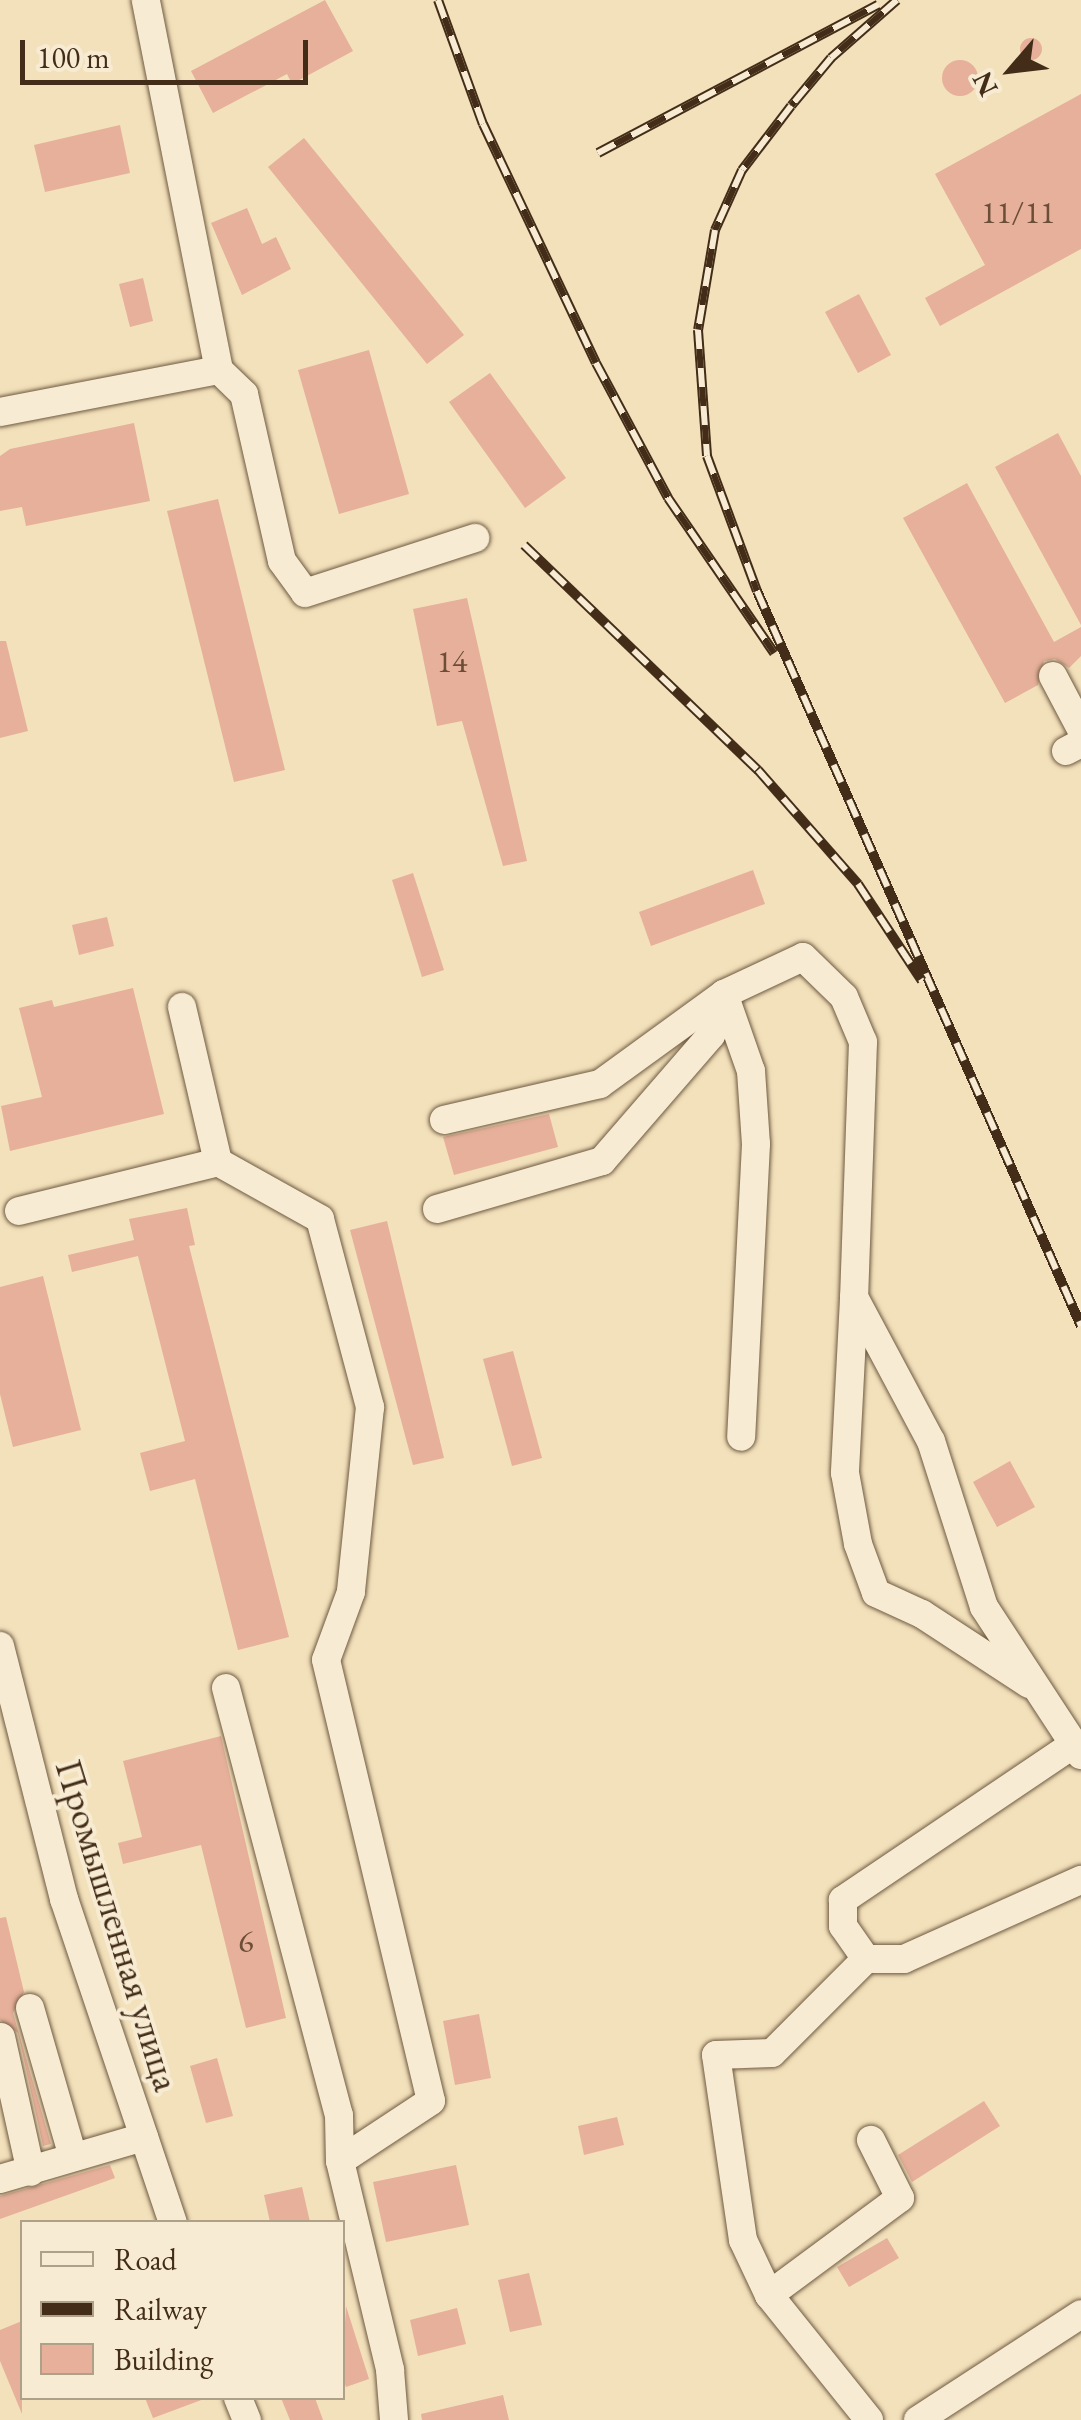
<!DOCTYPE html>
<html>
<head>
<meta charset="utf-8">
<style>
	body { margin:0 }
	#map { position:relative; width:1081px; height:2420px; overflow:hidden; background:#f3e1bb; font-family:"EB Garamond",serif }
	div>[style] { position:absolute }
	.building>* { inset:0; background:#e6b09a }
	.round { border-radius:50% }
	.roads { filter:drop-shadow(0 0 2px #6f5a41) drop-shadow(0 0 2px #6f5a41) }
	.minor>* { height:28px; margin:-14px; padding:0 14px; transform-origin:14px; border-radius:14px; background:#f7ecd3 }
	.rail>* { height:10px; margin-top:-5px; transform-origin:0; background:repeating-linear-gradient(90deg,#f7ecd3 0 19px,#432d18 0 38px); box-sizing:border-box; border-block:2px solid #432d18 }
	span { translate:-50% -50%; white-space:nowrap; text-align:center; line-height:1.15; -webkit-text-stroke:8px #f7ecd3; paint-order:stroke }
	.number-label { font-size:32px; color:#6c4e38 }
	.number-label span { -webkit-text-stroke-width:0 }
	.street-label { font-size:38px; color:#432d18 }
	.legend { position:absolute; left:20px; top:2220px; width:325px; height:180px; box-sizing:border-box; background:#f7ecd3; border:2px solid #afa088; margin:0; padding:12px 18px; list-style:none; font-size:30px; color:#432d18 }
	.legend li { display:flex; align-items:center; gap:20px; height:50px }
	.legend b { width:50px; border:2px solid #afa088 }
	.north { position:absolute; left:961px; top:20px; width:100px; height:100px; -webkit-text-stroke:8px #f7ecd3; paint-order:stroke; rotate:242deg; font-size:28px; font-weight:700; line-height:40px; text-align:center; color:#432d18 }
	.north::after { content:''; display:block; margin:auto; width:35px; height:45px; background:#432d18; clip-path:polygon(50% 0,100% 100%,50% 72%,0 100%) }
	.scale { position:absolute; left:20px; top:40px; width:288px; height:45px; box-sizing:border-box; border:5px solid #432d18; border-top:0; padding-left:12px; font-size:30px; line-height:35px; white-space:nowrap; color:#432d18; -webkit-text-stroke:8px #f7ecd3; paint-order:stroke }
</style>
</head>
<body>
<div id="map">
	<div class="building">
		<div style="clip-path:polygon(325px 0,353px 51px,292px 84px,287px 74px,213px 113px,191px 71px)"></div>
		<div class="round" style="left:1020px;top:38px;width:22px;height:22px"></div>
		<div class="round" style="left:942px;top:60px;width:36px;height:36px"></div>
		<div style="clip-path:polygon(1081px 94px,1081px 249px,940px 326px,925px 298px,985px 265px,935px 174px)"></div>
		<div style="clip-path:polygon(120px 125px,130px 173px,45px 192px,34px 145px)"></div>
		<div style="clip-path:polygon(304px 138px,464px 335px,427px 364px,268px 167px)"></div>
		<div style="clip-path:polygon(247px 208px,262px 244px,276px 237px,291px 269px,242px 295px,211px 223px)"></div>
		<div style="clip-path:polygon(143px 278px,153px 321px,130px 327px,119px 284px)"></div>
		<div style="clip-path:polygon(859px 294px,891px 355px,858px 373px,825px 312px)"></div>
		<div style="clip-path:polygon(369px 350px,409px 494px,339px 514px,298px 370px)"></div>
		<div style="clip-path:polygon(490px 373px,566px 478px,525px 508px,449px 402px)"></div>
		<div style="clip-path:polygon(134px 423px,150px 501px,26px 526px,22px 507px,0 511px,0 456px,10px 449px)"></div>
		<div style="clip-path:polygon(1058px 433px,1081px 476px,1081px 625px,995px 467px)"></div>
		<div style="clip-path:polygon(967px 483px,1054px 642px,1081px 627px,1081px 656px,1069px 668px,1055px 659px,1044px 661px,1038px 685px,1005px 703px,903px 518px)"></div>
		<div style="clip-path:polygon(218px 499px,285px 770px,234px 782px,167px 511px)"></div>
		<div style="clip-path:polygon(467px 598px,527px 861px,503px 866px,462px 721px,437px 726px,413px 609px)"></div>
		<div style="clip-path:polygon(0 641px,6px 641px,28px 731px,0 738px)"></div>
		<div style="clip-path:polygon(753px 870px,765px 904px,651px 946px,639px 912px)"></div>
		<div style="clip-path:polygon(413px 873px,444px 970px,422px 977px,392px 880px)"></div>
		<div style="clip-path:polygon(107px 917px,114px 946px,79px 955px,72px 925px)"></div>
		<div style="clip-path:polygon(133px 988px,164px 1114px,10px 1151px,1px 1106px,42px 1097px,19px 1008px,52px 1000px,54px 1007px)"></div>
		<div style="clip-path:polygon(549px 1114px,558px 1147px,454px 1175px,443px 1137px)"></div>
		<div style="clip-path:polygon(187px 1208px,195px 1245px,189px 1246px,289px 1637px,238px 1650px,195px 1479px,150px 1491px,140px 1453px,185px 1441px,138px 1256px,72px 1272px,68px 1255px,134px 1240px,129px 1219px)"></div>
		<div style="clip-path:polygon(387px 1221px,444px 1458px,413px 1465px,350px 1230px)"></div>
		<div style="clip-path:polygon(43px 1276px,81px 1430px,13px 1447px,0 1394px,0 1287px)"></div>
		<div style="clip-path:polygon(513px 1351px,542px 1458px,512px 1466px,483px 1359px)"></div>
		<div style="clip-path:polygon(1010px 1461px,1035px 1507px,997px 1527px,973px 1482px)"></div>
		<div style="clip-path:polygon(221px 1736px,286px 2018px,246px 2028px,201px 1845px,123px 1864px,118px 1843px,142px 1837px,123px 1761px)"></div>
		<div style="clip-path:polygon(6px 1917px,24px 1992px,13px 2013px,51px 2144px,43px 2146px,18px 2033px,0 2020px,0 1918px)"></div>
		<div style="clip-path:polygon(479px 2014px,491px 2078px,455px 2085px,443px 2021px)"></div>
		<div style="clip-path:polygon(217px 2058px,233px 2116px,206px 2123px,190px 2066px)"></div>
		<div style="clip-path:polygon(984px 2101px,1000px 2126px,912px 2182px,898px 2155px)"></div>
		<div style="clip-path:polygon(617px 2117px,624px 2145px,584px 2155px,578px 2126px)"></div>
		<div style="clip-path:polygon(110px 2165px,115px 2178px,0 2219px,0 2196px)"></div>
		<div style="clip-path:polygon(456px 2165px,469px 2225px,386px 2242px,373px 2182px)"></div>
		<div style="clip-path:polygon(302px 2187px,310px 2222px,270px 2222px,264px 2195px)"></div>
		<div style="clip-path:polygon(887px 2238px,899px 2258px,849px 2287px,837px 2267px)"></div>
		<div style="clip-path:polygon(529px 2273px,542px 2325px,510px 2332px,498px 2280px)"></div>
		<div style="clip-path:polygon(346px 2306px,369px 2379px,346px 2387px,342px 2376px)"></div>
		<div style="clip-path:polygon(457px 2308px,466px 2344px,418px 2356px,410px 2320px)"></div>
		<div style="clip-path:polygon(22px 2321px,22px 2414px,0 2361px,0 2330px)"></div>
		<div style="clip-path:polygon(503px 2395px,509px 2420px,422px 2420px,421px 2414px)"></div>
		<div style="clip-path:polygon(145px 2398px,204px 2398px,204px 2399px,153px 2418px)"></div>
		<div style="clip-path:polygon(281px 2398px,315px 2398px,323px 2420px,290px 2420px)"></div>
	</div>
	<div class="roads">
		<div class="minor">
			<div style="left:219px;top:370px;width:35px;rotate:44deg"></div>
			<div style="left:244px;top:394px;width:171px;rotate:77.2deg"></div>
			<div style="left:282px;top:561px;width:39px;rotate:54deg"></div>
			<div style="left:305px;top:593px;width:179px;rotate:-17.9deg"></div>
			<div style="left:0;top:412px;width:223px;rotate:-10.9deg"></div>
			<div style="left:219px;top:370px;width:377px;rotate:-101.2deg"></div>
			<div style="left:1053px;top:676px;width:60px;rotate:62.2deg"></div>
			<div style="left:1066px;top:751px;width:17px;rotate:-28deg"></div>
			<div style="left:724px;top:994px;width:82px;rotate:70.7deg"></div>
			<div style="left:751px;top:1071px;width:73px;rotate:86.1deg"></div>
			<div style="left:756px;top:1144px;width:293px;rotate:92.9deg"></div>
			<div style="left:182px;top:1007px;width:159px;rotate:76.9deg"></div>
			<div style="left:444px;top:1120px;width:160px;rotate:-13deg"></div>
			<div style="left:600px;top:1084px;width:153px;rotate:-36deg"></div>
			<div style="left:724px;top:994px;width:87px;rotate:-25.1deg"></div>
			<div style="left:803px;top:957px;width:57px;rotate:44.3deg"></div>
			<div style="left:844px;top:997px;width:49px;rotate:67.1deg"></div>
			<div style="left:863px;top:1042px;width:255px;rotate:92deg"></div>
			<div style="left:854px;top:1297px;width:163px;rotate:61.9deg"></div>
			<div style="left:931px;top:1441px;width:174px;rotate:72.3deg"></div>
			<div style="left:984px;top:1607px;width:177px;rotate:56.8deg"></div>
			<div style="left:437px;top:1209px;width:172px;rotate:-16.2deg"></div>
			<div style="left:602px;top:1161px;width:167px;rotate:-49.1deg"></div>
			<div style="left:711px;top:1035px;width:43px;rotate:-72.4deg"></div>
			<div style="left:19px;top:1211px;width:205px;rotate:-13.8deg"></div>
			<div style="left:218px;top:1162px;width:117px;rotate:29.2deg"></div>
			<div style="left:320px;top:1219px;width:195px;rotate:75.1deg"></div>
			<div style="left:370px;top:1407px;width:186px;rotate:95.9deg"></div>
			<div style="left:351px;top:1592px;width:72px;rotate:110.2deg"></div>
			<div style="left:326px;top:1660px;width:453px;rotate:76.6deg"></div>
			<div style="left:431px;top:2101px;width:109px;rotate:146.6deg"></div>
			<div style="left:854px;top:1299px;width:174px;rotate:93deg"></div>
			<div style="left:845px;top:1473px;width:72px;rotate:79.6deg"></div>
			<div style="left:858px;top:1544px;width:52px;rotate:69.8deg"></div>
			<div style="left:876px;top:1593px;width:51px;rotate:24.5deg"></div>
			<div style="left:922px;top:1614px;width:128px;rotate:33.2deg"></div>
			<div style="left:0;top:1646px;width:261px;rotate:75.8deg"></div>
			<div style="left:64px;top:1899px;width:341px;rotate:71.4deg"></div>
			<div style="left:226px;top:1688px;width:442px;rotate:75.2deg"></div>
			<div style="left:339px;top:2115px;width:46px;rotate:88.8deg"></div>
			<div style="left:340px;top:2161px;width:215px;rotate:76.5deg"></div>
			<div style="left:390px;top:2370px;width:50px;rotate:85.4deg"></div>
			<div style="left:1074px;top:1744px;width:279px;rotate:146deg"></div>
			<div style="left:843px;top:1900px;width:26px;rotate:90deg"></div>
			<div style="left:843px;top:1926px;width:40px;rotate:55.1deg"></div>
			<div style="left:866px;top:1959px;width:38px"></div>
			<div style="left:904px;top:1959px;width:194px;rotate:-24.1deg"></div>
			<div style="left:866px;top:1959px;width:133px;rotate:135deg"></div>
			<div style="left:772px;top:2053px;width:56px;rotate:178deg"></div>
			<div style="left:716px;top:2055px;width:187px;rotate:81.7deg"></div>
			<div style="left:743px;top:2240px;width:61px;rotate:64.7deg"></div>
			<div style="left:769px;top:2295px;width:160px;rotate:51.3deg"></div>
			<div style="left:30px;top:2008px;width:155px;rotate:73.9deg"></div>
			<div style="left:1px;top:2037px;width:138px;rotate:77.5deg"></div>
			<div style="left:0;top:2179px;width:150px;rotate:-16.3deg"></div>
			<div style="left:769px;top:2295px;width:163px;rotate:-36.5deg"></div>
			<div style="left:900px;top:2198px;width:65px;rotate:-116.6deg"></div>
			<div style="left:238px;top:2398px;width:24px;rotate:68deg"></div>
			<div style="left:918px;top:2420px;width:194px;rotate:-33deg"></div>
		</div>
	</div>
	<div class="rail">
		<div style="left:438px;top:0;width:132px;rotate:70.1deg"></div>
		<div style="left:483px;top:124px;width:264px;rotate:64.7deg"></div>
		<div style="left:596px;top:363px;width:153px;rotate:61.9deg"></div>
		<div style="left:668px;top:498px;width:188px;rotate:55.6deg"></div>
		<div style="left:897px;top:0;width:88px;rotate:138.7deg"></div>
		<div style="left:831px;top:58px;width:62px;rotate:129.8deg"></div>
		<div style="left:791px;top:106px;width:81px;rotate:127.4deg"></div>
		<div style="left:742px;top:170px;width:66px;rotate:114.2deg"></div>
		<div style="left:715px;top:230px;width:101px;rotate:99.6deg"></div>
		<div style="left:698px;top:330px;width:126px;rotate:85.9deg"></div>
		<div style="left:707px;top:456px;width:144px;rotate:69.7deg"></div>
		<div style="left:757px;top:591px;width:803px;rotate:66.21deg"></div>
		<div style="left:598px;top:153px;width:317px;rotate:-27.9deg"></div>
		<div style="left:524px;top:545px;width:325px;rotate:43.9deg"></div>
		<div style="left:758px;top:770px;width:152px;rotate:48.7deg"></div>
		<div style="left:858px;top:884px;width:116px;rotate:56.6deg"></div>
	</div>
	<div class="number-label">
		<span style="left:1018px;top:212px">11/11</span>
		<span style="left:452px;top:661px">14</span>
		<span style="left:246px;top:1941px">6</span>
	</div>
	<div class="street-label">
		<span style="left:118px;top:1925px;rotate:73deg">Промышленная улица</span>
	</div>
	<ul class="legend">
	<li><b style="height:12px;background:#f7ecd3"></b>Road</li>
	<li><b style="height:12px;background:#432d18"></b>Railway</li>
	<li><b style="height:28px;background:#e6b09a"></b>Building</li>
	</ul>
	<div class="north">N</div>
	<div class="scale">100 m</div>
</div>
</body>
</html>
